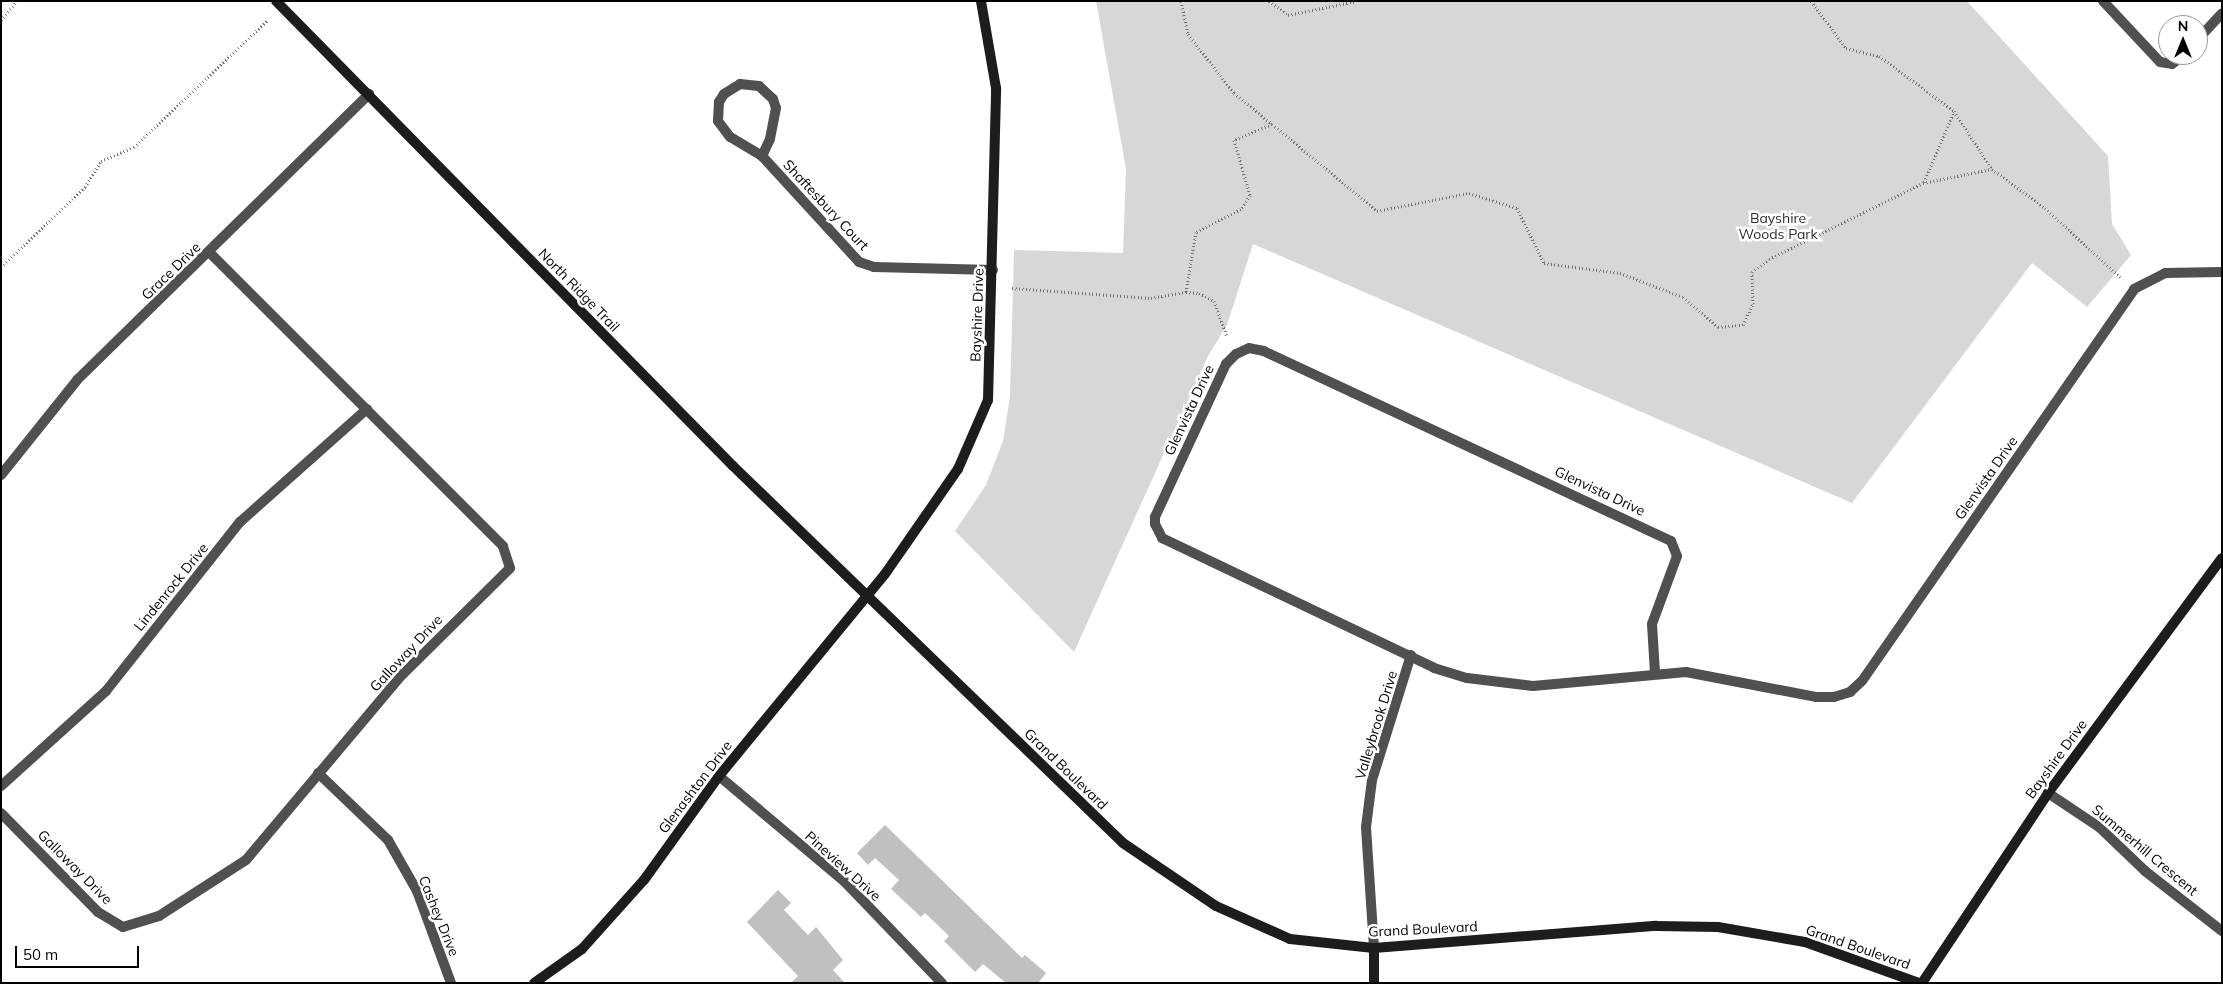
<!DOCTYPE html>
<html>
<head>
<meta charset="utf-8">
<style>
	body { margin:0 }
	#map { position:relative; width:2223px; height:984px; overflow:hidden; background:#fff; font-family:Mulish,sans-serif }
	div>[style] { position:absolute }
	.green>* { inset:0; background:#d7d7d7 }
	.building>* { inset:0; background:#c0c0c0 }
	.path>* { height:3px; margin-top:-1.5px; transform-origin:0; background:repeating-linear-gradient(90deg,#727272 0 1px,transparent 0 3.5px) }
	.street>* { height:10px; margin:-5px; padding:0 5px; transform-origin:5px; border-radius:5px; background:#505050 }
	.secondary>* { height:10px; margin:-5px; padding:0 5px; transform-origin:5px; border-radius:5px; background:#1d1d1d }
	span { translate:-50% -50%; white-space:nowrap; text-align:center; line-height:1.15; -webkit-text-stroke:5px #fff; paint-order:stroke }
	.street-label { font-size:14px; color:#000 }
	.park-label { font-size:14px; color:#2e2e2e }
	.frame { position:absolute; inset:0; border:2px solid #000; pointer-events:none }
	.north { position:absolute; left:2158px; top:15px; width:50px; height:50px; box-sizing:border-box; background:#fff; border:1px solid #999; border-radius:50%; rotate:0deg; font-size:14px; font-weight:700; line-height:20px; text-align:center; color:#000 }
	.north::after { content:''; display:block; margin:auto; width:18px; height:22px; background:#000; clip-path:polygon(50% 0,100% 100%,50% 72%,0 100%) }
	.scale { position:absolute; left:15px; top:946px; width:124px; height:22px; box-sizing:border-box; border:2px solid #000; border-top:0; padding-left:6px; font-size:15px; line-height:18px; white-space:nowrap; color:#000; -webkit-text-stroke:4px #fff; paint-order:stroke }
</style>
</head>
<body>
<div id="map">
	<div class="green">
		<div style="clip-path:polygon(1096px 1px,1967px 1px,2108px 156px,2112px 224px,2131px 255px,2087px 307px,2032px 263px,1852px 503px,1253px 244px,1227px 325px,1208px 356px,1074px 652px,955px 531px,986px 485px,1003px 441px,1010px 396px,1014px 250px,1123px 253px,1126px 169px)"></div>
	</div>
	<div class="building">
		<div style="clip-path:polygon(885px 825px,1022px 958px,1025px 955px,1046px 973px,1038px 983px,1006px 983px,983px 964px,975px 972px,944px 941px,949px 936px,925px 913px,921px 917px,891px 889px,899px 880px,875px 858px,868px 865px,857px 853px)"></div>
		<div style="clip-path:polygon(778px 890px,791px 903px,784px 910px,808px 935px,816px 927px,843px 960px,833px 970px,845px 983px,791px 983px,798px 976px,747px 922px)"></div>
	</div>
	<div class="path">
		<div style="left:1181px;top:1px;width:34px;rotate:78deg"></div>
		<div style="left:1188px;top:34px;width:75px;rotate:52.1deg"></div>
		<div style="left:1234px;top:93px;width:49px;rotate:39.2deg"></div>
		<div style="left:1272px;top:124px;width:41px;rotate:157.2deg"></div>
		<div style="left:1234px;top:140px;width:57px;rotate:73.8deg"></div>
		<div style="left:1250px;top:195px;width:17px;rotate:123deg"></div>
		<div style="left:1241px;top:209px;width:51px;rotate:152.9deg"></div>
		<div style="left:1196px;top:232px;width:61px;rotate:99.5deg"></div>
		<div style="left:1269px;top:1px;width:24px;rotate:36deg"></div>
		<div style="left:1288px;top:15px;width:70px;rotate:-11.5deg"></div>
		<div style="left:1811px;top:1px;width:59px;rotate:53.3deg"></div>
		<div style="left:1846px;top:48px;width:34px;rotate:14deg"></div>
		<div style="left:1879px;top:56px;width:93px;rotate:36.3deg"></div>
		<div style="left:1954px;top:111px;width:69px;rotate:56.8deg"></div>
		<div style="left:1px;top:20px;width:25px;rotate:-50deg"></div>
		<div style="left:1272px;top:124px;width:136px;rotate:39.6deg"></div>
		<div style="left:1377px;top:211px;width:94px;rotate:-11.1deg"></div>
		<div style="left:1469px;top:193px;width:50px;rotate:17.4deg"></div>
		<div style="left:1517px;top:208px;width:61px;rotate:63.9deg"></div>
		<div style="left:1544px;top:263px;width:77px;rotate:7.5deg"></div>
		<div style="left:1620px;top:273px;width:67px;rotate:20.9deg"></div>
		<div style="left:1683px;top:297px;width:46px;rotate:40.6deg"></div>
		<div style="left:1718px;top:327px;width:25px;rotate:-5deg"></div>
		<div style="left:1743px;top:325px;width:23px;rotate:-65deg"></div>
		<div style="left:1753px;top:304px;width:32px;rotate:-92deg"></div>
		<div style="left:1752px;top:272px;width:21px;rotate:-37deg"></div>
		<div style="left:1769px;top:259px;width:172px;rotate:-26.3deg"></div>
		<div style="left:1923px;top:183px;width:70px;rotate:-11.5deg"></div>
		<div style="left:1992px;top:169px;width:66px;rotate:36.3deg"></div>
		<div style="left:2045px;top:208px;width:102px;rotate:42.6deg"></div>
		<div style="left:1924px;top:182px;width:76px;rotate:-66.8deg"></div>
		<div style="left:1px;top:267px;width:116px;rotate:-43.6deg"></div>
		<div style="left:85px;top:187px;width:31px;rotate:-58deg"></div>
		<div style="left:101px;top:161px;width:36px;rotate:-23deg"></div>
		<div style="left:134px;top:147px;width:185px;rotate:-43.5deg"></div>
		<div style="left:1012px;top:288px;width:139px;rotate:4.1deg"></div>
		<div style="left:1151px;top:298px;width:36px;rotate:-10deg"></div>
		<div style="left:1186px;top:292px;width:13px;rotate:4deg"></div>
		<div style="left:1199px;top:293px;width:17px;rotate:28deg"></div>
		<div style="left:1214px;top:301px;width:38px;rotate:70deg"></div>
	</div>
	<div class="street">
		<div style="left:2103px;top:1px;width:83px;rotate:46.9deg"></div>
		<div style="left:2160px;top:62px;width:12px;rotate:9deg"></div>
		<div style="left:2172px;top:64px;width:15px;rotate:-37deg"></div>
		<div style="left:2198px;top:39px;width:35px;rotate:-47deg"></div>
		<div style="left:740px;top:84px;width:19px;rotate:6deg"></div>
		<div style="left:759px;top:86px;width:19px;rotate:43deg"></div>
		<div style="left:773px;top:99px;width:9px;rotate:72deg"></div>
		<div style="left:776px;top:108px;width:32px;rotate:101deg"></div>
		<div style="left:770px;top:139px;width:19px;rotate:115deg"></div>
		<div style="left:762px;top:156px;width:37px;rotate:-149deg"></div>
		<div style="left:730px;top:137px;width:20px;rotate:-127deg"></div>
		<div style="left:718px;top:121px;width:19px;rotate:-87deg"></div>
		<div style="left:719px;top:102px;width:9px;rotate:-58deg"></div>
		<div style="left:724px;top:94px;width:19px;rotate:-32deg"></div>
		<div style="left:762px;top:156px;width:144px;rotate:47.5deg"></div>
		<div style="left:859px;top:262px;width:16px;rotate:18deg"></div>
		<div style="left:874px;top:267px;width:119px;rotate:1.4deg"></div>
		<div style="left:1px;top:475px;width:122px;rotate:-51.3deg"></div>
		<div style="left:77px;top:380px;width:409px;rotate:-44.4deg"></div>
		<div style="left:1655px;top:673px;width:49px;rotate:-93.5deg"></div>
		<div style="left:1652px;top:624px;width:72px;rotate:-69.8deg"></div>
		<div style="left:1677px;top:556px;width:16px;rotate:-112deg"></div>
		<div style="left:1671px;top:541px;width:449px;rotate:-155deg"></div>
		<div style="left:1264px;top:351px;width:15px;rotate:-169deg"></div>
		<div style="left:1249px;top:348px;width:14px;rotate:155deg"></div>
		<div style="left:1236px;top:354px;width:14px;rotate:135deg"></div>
		<div style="left:1226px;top:364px;width:169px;rotate:114.9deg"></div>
		<div style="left:1155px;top:517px;width:7px;rotate:90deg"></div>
		<div style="left:1155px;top:524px;width:16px;rotate:63deg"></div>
		<div style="left:1162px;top:538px;width:301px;rotate:25.5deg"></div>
		<div style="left:1434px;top:668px;width:34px;rotate:17deg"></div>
		<div style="left:1467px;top:678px;width:66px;rotate:6.9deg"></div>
		<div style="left:1533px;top:686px;width:154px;rotate:-5.2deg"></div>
		<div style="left:1686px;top:672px;width:132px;rotate:10.9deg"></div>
		<div style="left:1816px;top:697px;width:18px"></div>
		<div style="left:1834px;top:697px;width:17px;rotate:-17deg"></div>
		<div style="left:1850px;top:692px;width:16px;rotate:-43deg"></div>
		<div style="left:1862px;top:681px;width:477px;rotate:-55.2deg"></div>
		<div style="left:2134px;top:289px;width:35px;rotate:-27deg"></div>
		<div style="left:2165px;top:273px;width:57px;rotate:-1deg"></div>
		<div style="left:318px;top:773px;width:97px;rotate:43.7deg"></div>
		<div style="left:388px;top:840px;width:59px;rotate:60.4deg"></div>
		<div style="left:417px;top:891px;width:98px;rotate:69.7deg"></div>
		<div style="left:719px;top:776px;width:165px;rotate:40.1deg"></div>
		<div style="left:845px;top:882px;width:140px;rotate:46.2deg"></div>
		<div style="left:1px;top:786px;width:142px;rotate:-42.1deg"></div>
		<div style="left:106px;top:691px;width:216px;rotate:-51.6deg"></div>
		<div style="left:240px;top:522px;width:170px;rotate:-41.7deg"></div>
		<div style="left:2048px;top:793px;width:61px;rotate:33.7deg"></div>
		<div style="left:2099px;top:827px;width:64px;rotate:43.7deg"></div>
		<div style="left:2145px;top:871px;width:98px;rotate:37.9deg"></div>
		<div style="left:1px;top:813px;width:139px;rotate:45.6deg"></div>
		<div style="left:98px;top:912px;width:29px;rotate:31deg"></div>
		<div style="left:123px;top:927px;width:38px;rotate:-17deg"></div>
		<div style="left:159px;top:916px;width:103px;rotate:-32.8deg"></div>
		<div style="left:246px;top:860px;width:242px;rotate:-49.9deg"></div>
		<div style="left:402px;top:675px;width:152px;rotate:-44.7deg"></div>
		<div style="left:510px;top:568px;width:23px;rotate:-108deg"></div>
		<div style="left:503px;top:546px;width:414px;rotate:-135deg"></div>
		<div style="left:1374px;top:948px;width:121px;rotate:-93.8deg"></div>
		<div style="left:1366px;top:827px;width:47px;rotate:-82.7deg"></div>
		<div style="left:1372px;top:780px;width:131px;rotate:-72.7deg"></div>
	</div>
	<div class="secondary">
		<div style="left:276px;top:1px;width:652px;rotate:45.5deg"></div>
		<div style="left:733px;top:466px;width:542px;rotate:44.03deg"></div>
		<div style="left:1123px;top:843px;width:112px;rotate:34.1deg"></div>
		<div style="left:1216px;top:906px;width:81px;rotate:24deg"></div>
		<div style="left:1290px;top:939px;width:84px;rotate:6.1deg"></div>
		<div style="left:1374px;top:948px;width:283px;rotate:-4.5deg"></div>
		<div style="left:1656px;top:926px;width:62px;rotate:0.9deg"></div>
		<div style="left:1718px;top:927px;width:88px;rotate:9.8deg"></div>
		<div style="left:1805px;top:942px;width:121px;rotate:19.8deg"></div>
		<div style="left:1374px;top:948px;width:35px;rotate:90deg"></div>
		<div style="left:534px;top:983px;width:59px;rotate:-35.3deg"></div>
		<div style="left:582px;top:949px;width:93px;rotate:-48.1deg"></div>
		<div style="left:644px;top:880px;width:128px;rotate:-54.2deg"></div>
		<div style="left:719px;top:776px;width:261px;rotate:-50.6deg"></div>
		<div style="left:885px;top:574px;width:128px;rotate:-55.2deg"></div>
		<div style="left:958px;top:469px;width:75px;rotate:-66.5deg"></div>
		<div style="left:988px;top:400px;width:312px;rotate:-88.5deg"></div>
		<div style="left:996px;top:88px;width:88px;rotate:-99.8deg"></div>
		<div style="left:1922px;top:983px;width:228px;rotate:-56.4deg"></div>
		<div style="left:2048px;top:793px;width:292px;rotate:-53.5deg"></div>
	</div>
	<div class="street-label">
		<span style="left:826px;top:205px;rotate:47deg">Shaftesbury Court</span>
		<span style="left:171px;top:271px;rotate:-44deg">Grace Drive</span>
		<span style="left:579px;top:290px;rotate:46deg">North Ridge Trail</span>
		<span style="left:977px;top:315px;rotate:-88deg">Bayshire Drive</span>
		<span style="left:1189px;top:410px;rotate:-65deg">Glenvista Drive</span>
		<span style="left:1986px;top:478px;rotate:-55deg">Glenvista Drive</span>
		<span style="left:1600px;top:491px;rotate:25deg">Glenvista Drive</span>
		<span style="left:171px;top:587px;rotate:-51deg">Lindenrock Drive</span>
		<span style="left:406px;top:653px;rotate:-47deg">Galloway Drive</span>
		<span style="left:1376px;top:725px;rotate:-73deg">Valleybrook Drive</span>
		<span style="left:2056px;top:759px;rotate:-54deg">Bayshire Drive</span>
		<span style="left:1066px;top:769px;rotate:44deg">Grand Boulevard</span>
		<span style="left:695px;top:787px;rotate:-53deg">Glenashton Drive</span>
		<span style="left:2145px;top:850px;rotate:40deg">Summerhill Crescent</span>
		<span style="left:843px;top:866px;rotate:42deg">Pineview Drive</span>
		<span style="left:75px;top:867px;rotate:45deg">Galloway Drive</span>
		<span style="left:439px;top:916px;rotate:68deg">Cashey Drive</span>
		<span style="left:1423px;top:929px;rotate:-3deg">Grand Boulevard</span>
		<span style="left:1858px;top:947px;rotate:19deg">Grand Boulevard</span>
	</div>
	<div class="park-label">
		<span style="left:1778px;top:226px">Bayshire<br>Woods Park</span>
	</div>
	<div class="frame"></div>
	<div class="north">N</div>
	<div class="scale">50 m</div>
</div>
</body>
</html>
